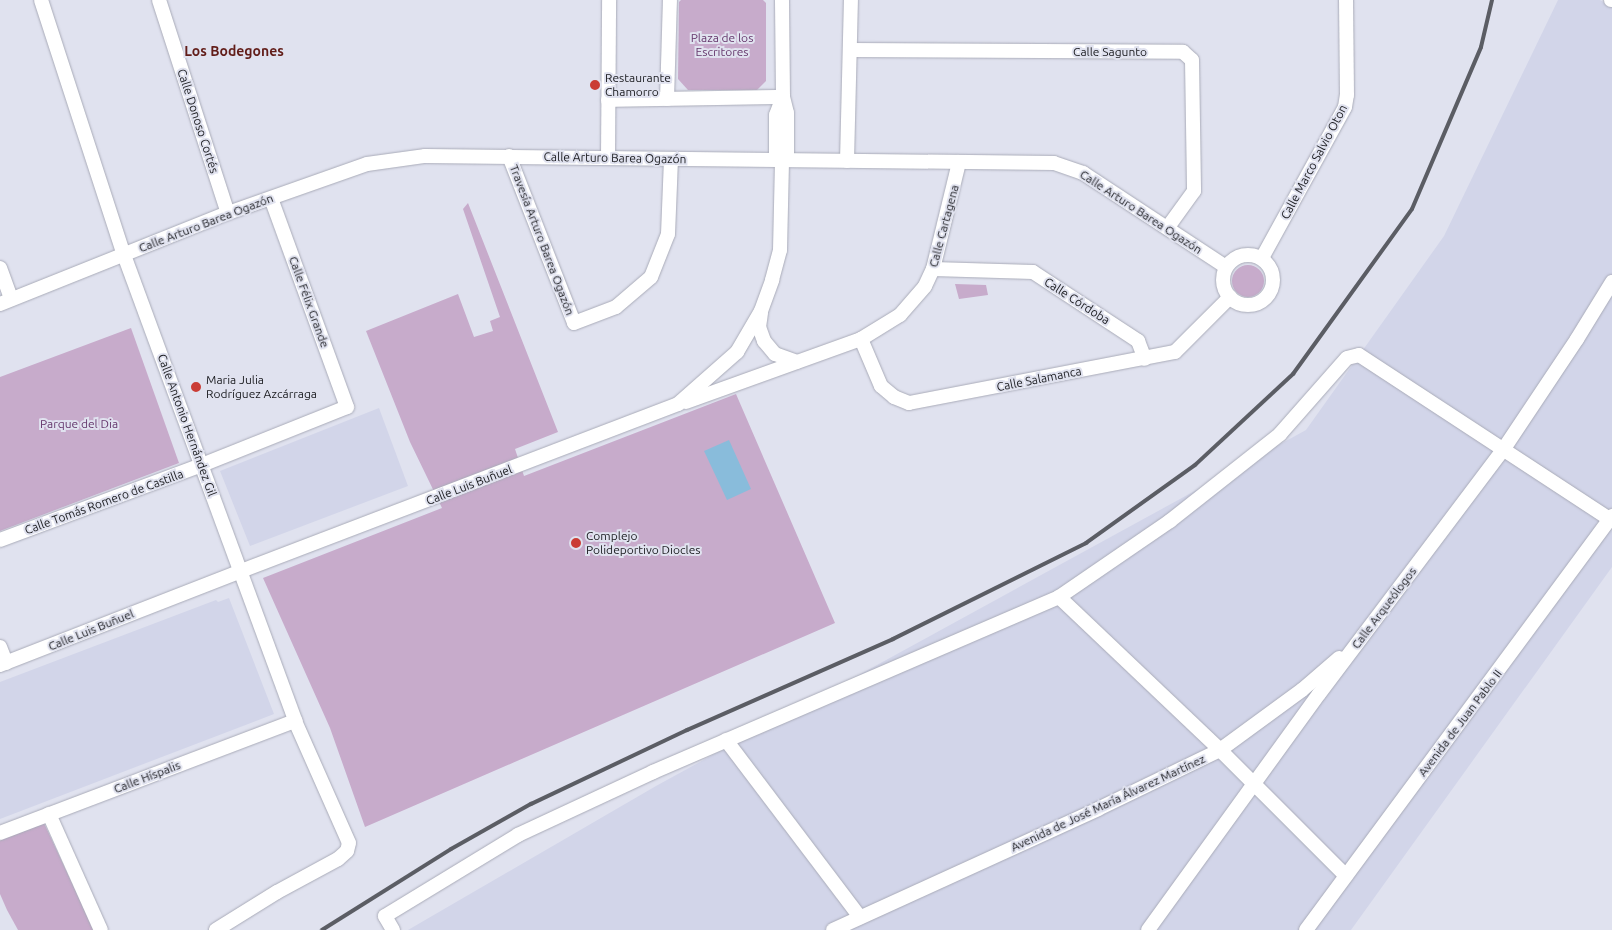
<!DOCTYPE html>
<html>
<head>
<meta charset="utf-8">
<style>
	body { margin:0 }
	#map { position:relative; width:1612px; height:930px; overflow:hidden; background:#e0e2ef; font-family:Ubuntu,sans-serif }
	div>[style] { position:absolute }
	.built>* { inset:0; background:#d2d5e9 }
	.green>* { inset:0; background:#c7abcb }
	.round { border-radius:50% }
	.water>* { inset:0; background:#89bcdb }
	.roads { filter:drop-shadow(0 0 1px #a9abb8) drop-shadow(0 0 1px #a9abb8) }
	.minor>* { height:14px; margin:-7px; padding:0 7px; transform-origin:7px; border-radius:7px; background:#fff }
	.minor>.ring { margin:-7px; padding:0; box-sizing:content-box; background:none; border:14px solid #fff; border-radius:50% }
	.rail>* { height:4px; margin:-2px; padding:0 2px; transform-origin:2px; border-radius:2px; background:#5b5d64 }
	.dots>* { width:14px; height:14px; translate:-50% -50%; box-sizing:border-box; border:2px solid #e0e2ef; border-radius:50% }
	span { translate:-50% -50%; white-space:nowrap; text-align:center; line-height:1.15; -webkit-text-stroke:4px #e0e2ef; paint-order:stroke }
	.park-label { font-size:12px; color:#65376c }
	.street-label { font-size:12px; color:#1a1b1f }
	.poi-label { font-size:12px; color:#1a1b1f }
	.left { translate:0 -50%; text-align:left }
	.neighbourhood-label { font-size:14px; color:#621d19; font-weight:700 }
</style>
</head>
<body>
<div id="map">
	<div class="built">
		<div style="clip-path:polygon(1558px 0,1600px 0,1612px 7px,1612px 567px,1351px 930px,408px 930px,656px 786px,1306px 430px,1444px 236px)"></div>
		<div style="clip-path:polygon(379px 408px,408px 486px,250px 546px,220px 471px)"></div>
		<div style="clip-path:polygon(229px 598px,274px 714px,0 819px,0 682px,216px 600px,218px 602px)"></div>
	</div>
	<div class="green">
		<div style="clip-path:polygon(681px 0,763px 0,766px 3px,766px 81px,757px 90px,688px 90px,678px 79px,679px 2px)"></div>
		<div style="clip-path:polygon(468px 203px,558px 432px,515px 449px,524px 476px,736px 394px,835px 623px,365px 827px,330px 728px,263px 578px,442px 508px,410px 442px,366px 331px,458px 294px,474px 337px,493px 331px,490px 321px,500px 317px,463px 209px)"></div>
		<div class="round" style="left:1232px;top:265px;width:32px;height:32px"></div>
		<div style="clip-path:polygon(955px 284px,986px 285px,988px 295px,959px 299px)"></div>
		<div style="clip-path:polygon(131px 328px,179px 463px,0 531px,0 377px)"></div>
		<div style="clip-path:polygon(44px 823px,94px 930px,18px 930px,7px 910px,0 894px,0 840px)"></div>
	</div>
	<div class="water">
		<div style="clip-path:polygon(729px 440px,751px 489px,727px 500px,704px 451px)"></div>
	</div>
	<div class="roads">
		<div class="minor">
			<div style="left:41px;top:0;width:268px;rotate:72deg"></div>
			<div style="left:124px;top:255px;width:496px;rotate:69.8deg"></div>
			<div style="left:295px;top:721px;width:133px;rotate:66.1deg"></div>
			<div style="left:349px;top:843px;width:8px;rotate:104deg"></div>
			<div style="left:347px;top:851px;width:12px;rotate:138deg"></div>
			<div style="left:338px;top:859px;width:69px;rotate:151.6deg"></div>
			<div style="left:277px;top:892px;width:72px;rotate:148.1deg"></div>
			<div style="left:159px;top:0;width:224px;rotate:72.1deg"></div>
			<div style="left:1611px;top:0;width:1px"></div>
			<div style="left:850px;top:50px;width:333px;rotate:0.3deg"></div>
			<div style="left:1183px;top:52px;width:12px;rotate:42deg"></div>
			<div style="left:1192px;top:60px;width:131px;rotate:89.1deg"></div>
			<div style="left:1194px;top:191px;width:44px;rotate:125.8deg"></div>
			<div style="left:667px;top:99px;width:99px;rotate:-88.3deg"></div>
			<div style="left:608px;top:100px;width:175px;rotate:-1deg"></div>
			<div style="left:783px;top:97px;width:97px;rotate:-90.6deg"></div>
			<div style="left:509px;top:156px;width:179px;rotate:68.7deg"></div>
			<div style="left:574px;top:323px;width:45px;rotate:-20.9deg"></div>
			<div style="left:616px;top:307px;width:46px;rotate:-40.6deg"></div>
			<div style="left:651px;top:277px;width:46px;rotate:-68.4deg"></div>
			<div style="left:668px;top:234px;width:74px;rotate:-87.7deg"></div>
			<div style="left:608px;top:158px;width:158px;rotate:-89.6deg"></div>
			<div style="left:847px;top:161px;width:161px;rotate:-88.6deg"></div>
			<div style="left:782px;top:162px;width:9px;rotate:-131deg"></div>
			<div style="left:776px;top:155px;width:40px;rotate:-90deg"></div>
			<div style="left:776px;top:115px;width:19px;rotate:-69deg"></div>
			<div class="ring" style="left:1223px;top:255px;width:36px;height:36px"></div>
			<div style="left:1262px;top:258px;width:172px;rotate:-61.2deg"></div>
			<div style="left:1345px;top:107px;width:12px;rotate:-81deg"></div>
			<div style="left:1347px;top:95px;width:95px;rotate:-90.6deg"></div>
			<div style="left:0;top:268px;width:33px;rotate:70deg"></div>
			<div style="left:933px;top:269px;width:100px;rotate:1.7deg"></div>
			<div style="left:1033px;top:272px;width:126px;rotate:33.3deg"></div>
			<div style="left:1138px;top:341px;width:19px;rotate:69deg"></div>
			<div style="left:0;top:304px;width:245px;rotate:-21.8deg"></div>
			<div style="left:228px;top:213px;width:147px;rotate:-19.4deg"></div>
			<div style="left:367px;top:164px;width:59px;rotate:-7.9deg"></div>
			<div style="left:425px;top:156px;width:629px;rotate:0.64deg"></div>
			<div style="left:1054px;top:163px;width:31px;rotate:19deg"></div>
			<div style="left:1083px;top:173px;width:171px;rotate:33.3deg"></div>
			<div style="left:761px;top:313px;width:14px;rotate:98deg"></div>
			<div style="left:759px;top:327px;width:15px;rotate:70deg"></div>
			<div style="left:764px;top:341px;width:17px;rotate:50deg"></div>
			<div style="left:775px;top:354px;width:23px;rotate:20deg"></div>
			<div style="left:861px;top:339px;width:51px;rotate:66.9deg"></div>
			<div style="left:881px;top:386px;width:17px;rotate:40deg"></div>
			<div style="left:894px;top:397px;width:16px;rotate:22deg"></div>
			<div style="left:909px;top:403px;width:271px;rotate:-10.9deg"></div>
			<div style="left:1175px;top:352px;width:78px;rotate:-45deg"></div>
			<div style="left:686px;top:402px;width:186px;rotate:-19.8deg"></div>
			<div style="left:861px;top:339px;width:46px;rotate:-31.6deg"></div>
			<div style="left:900px;top:315px;width:38px;rotate:-49deg"></div>
			<div style="left:925px;top:286px;width:19px;rotate:-65deg"></div>
			<div style="left:933px;top:269px;width:110px;rotate:-76.3deg"></div>
			<div style="left:0;top:540px;width:215px;rotate:-20.4deg"></div>
			<div style="left:202px;top:465px;width:156px;rotate:-21.8deg"></div>
			<div style="left:347px;top:407px;width:222px;rotate:-110deg"></div>
			<div style="left:1059px;top:597px;width:222px;rotate:43.5deg"></div>
			<div style="left:1220px;top:750px;width:178px;rotate:45deg"></div>
			<div style="left:0;top:647px;width:17px;rotate:69deg"></div>
			<div style="left:0;top:665px;width:259px;rotate:-21.3deg"></div>
			<div style="left:241px;top:571px;width:468px;rotate:-20.9deg"></div>
			<div style="left:678px;top:404px;width:79px;rotate:-41.4deg"></div>
			<div style="left:737px;top:352px;width:48px;rotate:-59.7deg"></div>
			<div style="left:761px;top:311px;width:33px;rotate:-70deg"></div>
			<div style="left:772px;top:280px;width:31px;rotate:-75deg"></div>
			<div style="left:780px;top:250px;width:88px;rotate:-88.7deg"></div>
			<div style="left:782px;top:162px;width:11px;rotate:-63deg"></div>
			<div style="left:787px;top:152px;width:39px;rotate:-90deg"></div>
			<div style="left:787px;top:113px;width:16px;rotate:-104deg"></div>
			<div style="left:726px;top:740px;width:222px;rotate:52.9deg"></div>
			<div style="left:49px;top:814px;width:127px;rotate:65.9deg"></div>
			<div style="left:0;top:833px;width:316px;rotate:-20.8deg"></div>
			<div style="left:393px;top:930px;width:16px;rotate:-120deg"></div>
			<div style="left:385px;top:916px;width:156px;rotate:-31.3deg"></div>
			<div style="left:518px;top:835px;width:149px;rotate:-25deg"></div>
			<div style="left:653px;top:772px;width:442px;rotate:-23.3deg"></div>
			<div style="left:1059px;top:597px;width:135px;rotate:-34.4deg"></div>
			<div style="left:1170px;top:521px;width:140px;rotate:-38.3deg"></div>
			<div style="left:1280px;top:434px;width:101px;rotate:-48.6deg"></div>
			<div style="left:1347px;top:358px;width:12px;rotate:-14deg"></div>
			<div style="left:1359px;top:355px;width:300px;rotate:33.2deg"></div>
			<div style="left:833px;top:930px;width:291px;rotate:-24.5deg"></div>
			<div style="left:1098px;top:809px;width:136px;rotate:-25.8deg"></div>
			<div style="left:1220px;top:750px;width:102px;rotate:-36.2deg"></div>
			<div style="left:1302px;top:690px;width:49px;rotate:-40.9deg"></div>
			<div style="left:1148px;top:930px;width:291px;rotate:-54.1deg"></div>
			<div style="left:1319px;top:694px;width:306px;rotate:-53deg"></div>
			<div style="left:1503px;top:450px;width:133px;rotate:-56.3deg"></div>
			<div style="left:1577px;top:339px;width:67px;rotate:-58.4deg"></div>
			<div style="left:1306px;top:930px;width:515px;rotate:-53.53deg"></div>
		</div>
	</div>
	<div class="rail">
		<div style="left:322px;top:930px;width:152px;rotate:-32.1deg"></div>
		<div style="left:451px;top:849px;width:92px;rotate:-29.4deg"></div>
		<div style="left:531px;top:804px;width:173px;rotate:-25.4deg"></div>
		<div style="left:687px;top:730px;width:225px;rotate:-23.8deg"></div>
		<div style="left:893px;top:639px;width:216px;rotate:-26.4deg"></div>
		<div style="left:1086px;top:543px;width:134px;rotate:-35.6deg"></div>
		<div style="left:1195px;top:465px;width:134px;rotate:-42.9deg"></div>
		<div style="left:1293px;top:374px;width:203px;rotate:-54.2deg"></div>
		<div style="left:1412px;top:209px;width:176px;rotate:-66.9deg"></div>
		<div style="left:1481px;top:47px;width:48px;rotate:-76.8deg"></div>
	</div>
	<div class="dots">
		<div style="left:595px;top:85px;background:#ca3c35"></div>
		<div style="left:196px;top:387px;background:#ca3c35"></div>
		<div style="left:576px;top:543px;background:#ca3c35"></div>
	</div>
	<div class="park-label">
		<span style="left:722px;top:45px">Plaza de los<br>Escritores</span>
		<span style="left:79px;top:424px">Parque del Dia</span>
	</div>
	<div class="street-label">
		<span style="left:1110px;top:52px">Calle Sagunto</span>
		<span style="left:198px;top:121px;rotate:72deg">Calle Donoso Cortés</span>
		<span style="left:615px;top:158px;rotate:1deg">Calle Arturo Barea Ogazón</span>
		<span style="left:1314px;top:162px;rotate:-62deg">Calle Marco Salvio Oton</span>
		<span style="left:1141px;top:212px;rotate:33deg">Calle Arturo Barea Ogazón</span>
		<span style="left:206px;top:223px;rotate:-21deg">Calle Arturo Barea Ogazón</span>
		<span style="left:944px;top:226px;rotate:-75deg">Calle Cartagena</span>
		<span style="left:542px;top:240px;rotate:69deg">Travesía Arturo Barea Ogazón</span>
		<span style="left:1077px;top:301px;rotate:33deg">Calle Córdoba</span>
		<span style="left:309px;top:302px;rotate:70deg">Calle Félix Grande</span>
		<span style="left:1039px;top:379px;rotate:-11deg">Calle Salamanca</span>
		<span style="left:187px;top:425px;rotate:70deg">Calle Antonio Hernández Gil</span>
		<span style="left:469px;top:485px;rotate:-21deg">Calle Luis Buñuel</span>
		<span style="left:104px;top:502px;rotate:-20deg">Calle Tomás Romero de Castilla</span>
		<span style="left:1384px;top:608px;rotate:-53deg">Calle Arqueólogos</span>
		<span style="left:91px;top:630px;rotate:-22deg">Calle Luis Buñuel</span>
		<span style="left:1460px;top:723px;rotate:-53deg">Avenida de Juan Pablo II</span>
		<span style="left:147px;top:777px;rotate:-21deg">Calle Híspalis</span>
		<span style="left:1108px;top:803px;rotate:-25deg">Avenida de José María Álvarez Martínez</span>
	</div>
	<div class="poi-label">
		<span class="left" style="left:605px;top:85px">Restaurante<br>Chamorro</span>
		<span class="left" style="left:206px;top:387px">Maria Julia<br>Rodríguez Azcárraga</span>
		<span class="left" style="left:586px;top:543px">Complejo<br>Polideportivo Diocles</span>
	</div>
	<div class="neighbourhood-label">
		<span style="left:234px;top:51px">Los Bodegones</span>
	</div>
</div>
</body>
</html>
